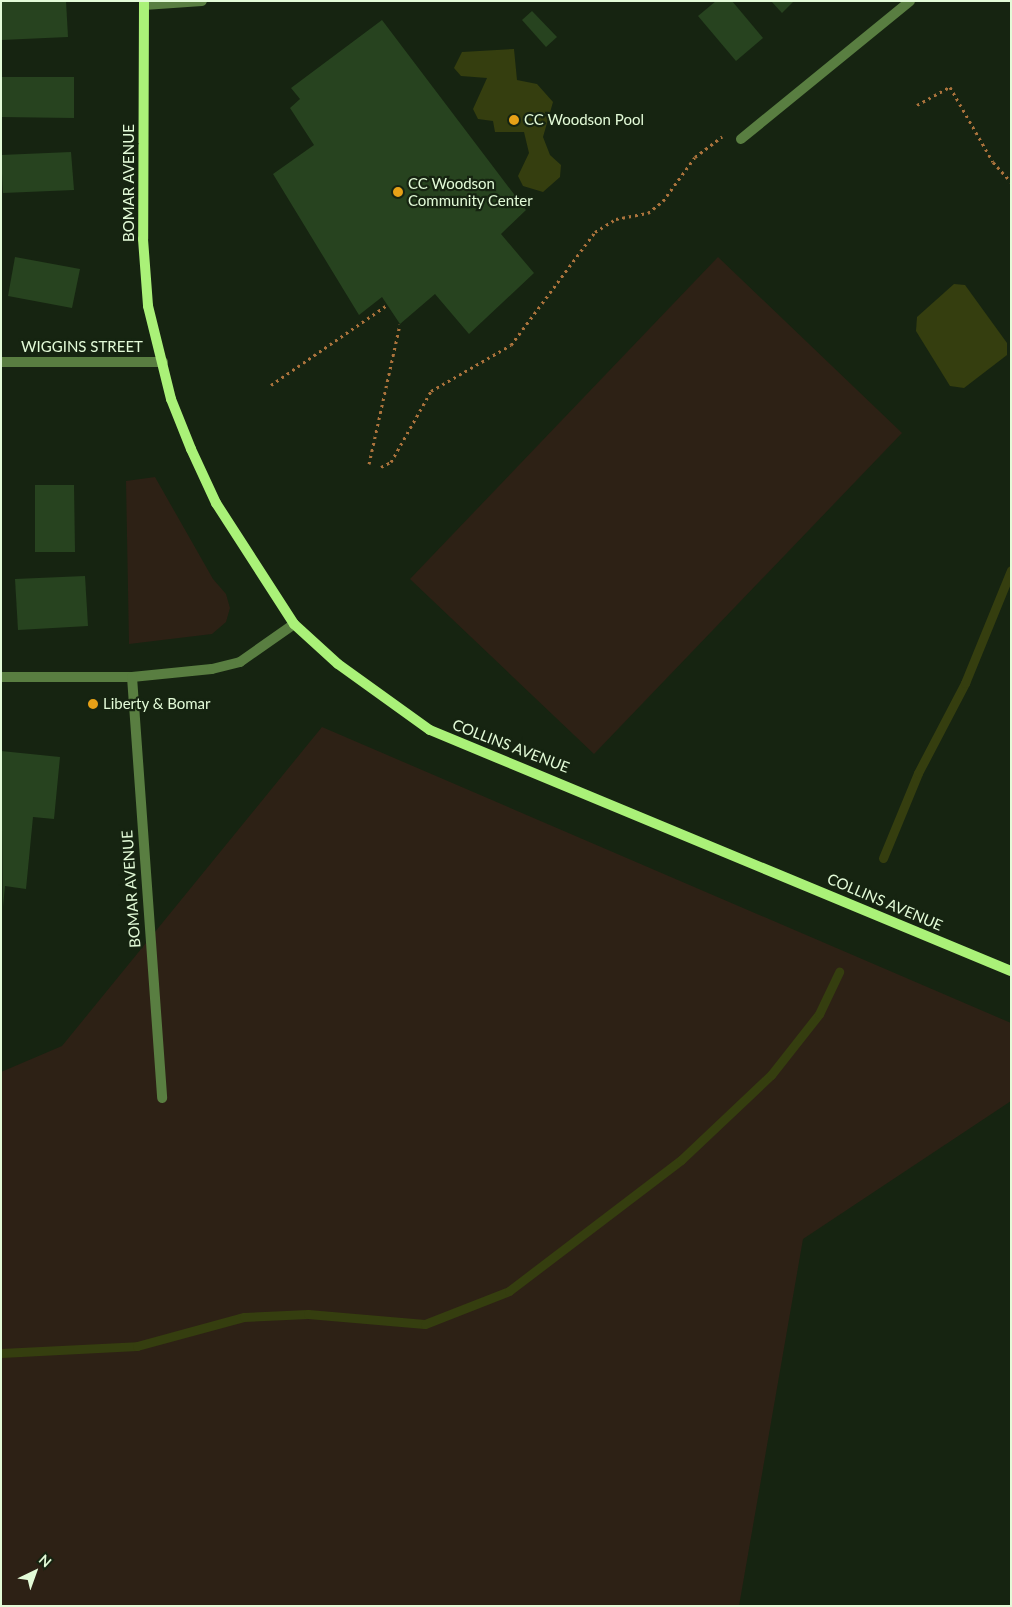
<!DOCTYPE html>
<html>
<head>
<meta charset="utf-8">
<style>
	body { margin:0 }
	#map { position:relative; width:1012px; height:1607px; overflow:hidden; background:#162411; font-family:Lato,sans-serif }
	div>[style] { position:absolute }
	.green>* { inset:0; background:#2d2115 }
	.water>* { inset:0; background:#353e0f }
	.stream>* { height:9px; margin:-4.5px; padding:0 4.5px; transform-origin:4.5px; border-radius:4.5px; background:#353e0f }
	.building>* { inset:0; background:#27431f }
	.path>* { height:3px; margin-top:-1.5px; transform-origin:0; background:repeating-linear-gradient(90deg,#ab733c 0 2.5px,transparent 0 6.5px) }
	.street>* { height:10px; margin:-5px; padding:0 5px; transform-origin:5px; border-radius:5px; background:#597e41 }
	.secondary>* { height:10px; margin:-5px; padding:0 5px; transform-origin:5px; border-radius:5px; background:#aaf178 }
	.dots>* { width:14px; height:14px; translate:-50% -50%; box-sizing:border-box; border:2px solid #162411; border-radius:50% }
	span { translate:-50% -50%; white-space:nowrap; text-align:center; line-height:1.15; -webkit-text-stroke:4.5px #162411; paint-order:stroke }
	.poi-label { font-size:15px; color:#e3fbd8 }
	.left { translate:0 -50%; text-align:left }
	.street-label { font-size:15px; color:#e3fbd8 }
	.frame { position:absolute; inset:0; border:2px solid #e3fbd8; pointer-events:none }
	.north { position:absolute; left:10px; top:1547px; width:50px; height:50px; -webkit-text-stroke:4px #162411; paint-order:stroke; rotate:42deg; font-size:14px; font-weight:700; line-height:20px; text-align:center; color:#e3fbd8 }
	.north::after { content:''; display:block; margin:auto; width:18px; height:22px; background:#e3fbd8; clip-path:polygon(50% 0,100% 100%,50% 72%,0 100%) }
</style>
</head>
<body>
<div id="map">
	<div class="green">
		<div style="clip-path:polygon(718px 257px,902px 433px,594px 754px,410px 579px)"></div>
		<div style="clip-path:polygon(155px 477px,213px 579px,226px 594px,230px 608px,226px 622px,212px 634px,129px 644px,126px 481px)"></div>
		<div style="clip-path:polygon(322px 727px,1011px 1023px,1011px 1101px,803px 1239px,739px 1606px,1px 1606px,1px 1072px,62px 1046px)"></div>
	</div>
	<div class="water">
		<div style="clip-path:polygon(514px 49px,517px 80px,537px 84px,553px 102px,543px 137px,550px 155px,561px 165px,560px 177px,543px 192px,523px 186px,518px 176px,529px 153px,524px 132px,495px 132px,493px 121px,478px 119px,473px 109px,487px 78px,461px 76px,454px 68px,462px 52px)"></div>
		<div style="clip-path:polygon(954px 284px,965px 285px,1007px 343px,1007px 355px,964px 388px,950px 386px,916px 331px,917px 317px)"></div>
	</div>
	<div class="stream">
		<div style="left:883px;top:858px;width:92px;rotate:-67.6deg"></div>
		<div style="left:918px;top:773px;width:102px;rotate:-62.4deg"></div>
		<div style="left:965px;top:683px;width:122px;rotate:-67.8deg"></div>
		<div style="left:1px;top:1353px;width:136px;rotate:-2.9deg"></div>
		<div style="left:137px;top:1346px;width:111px;rotate:-15.2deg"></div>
		<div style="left:244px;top:1317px;width:64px;rotate:-2.7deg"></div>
		<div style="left:308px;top:1314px;width:117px;rotate:4.9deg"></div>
		<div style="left:425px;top:1324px;width:90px;rotate:-21.4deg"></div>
		<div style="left:509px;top:1291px;width:216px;rotate:-37.3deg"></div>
		<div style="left:681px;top:1160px;width:124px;rotate:-43.4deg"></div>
		<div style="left:771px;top:1075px;width:78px;rotate:-51.8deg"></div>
		<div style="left:819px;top:1014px;width:47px;rotate:-64.5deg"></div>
	</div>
	<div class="building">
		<div style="clip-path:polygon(1px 1px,66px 1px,68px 37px,1px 40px)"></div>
		<div style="clip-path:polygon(716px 1px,732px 1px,763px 38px,736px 61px,698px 16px)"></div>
		<div style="clip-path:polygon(771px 1px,794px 1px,782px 13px)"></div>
		<div style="clip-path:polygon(532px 11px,557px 37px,546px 47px,522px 20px)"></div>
		<div style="clip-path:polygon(382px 20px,526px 210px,501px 234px,534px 273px,469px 334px,435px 294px,400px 324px,382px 297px,359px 315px,273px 174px,314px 145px,290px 108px,300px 99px,291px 88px)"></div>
		<div style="clip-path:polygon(1px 77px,74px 77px,74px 118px,1px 117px)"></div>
		<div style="clip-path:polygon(71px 152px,74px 190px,3px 193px,1px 155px)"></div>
		<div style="clip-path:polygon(15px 257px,80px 269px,72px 308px,8px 296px)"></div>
		<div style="clip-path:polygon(35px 485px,74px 485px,75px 552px,35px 552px)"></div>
		<div style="clip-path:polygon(85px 576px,88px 626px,18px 630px,15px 579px)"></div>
		<div style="clip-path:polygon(1px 751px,60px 757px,54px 819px,33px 817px,26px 889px,5px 886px,3px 907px)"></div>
	</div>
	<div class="path">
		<div style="left:917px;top:105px;width:38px;rotate:-29deg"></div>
		<div style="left:950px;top:87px;width:86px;rotate:60.2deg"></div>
		<div style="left:993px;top:162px;width:27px;rotate:48deg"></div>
		<div style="left:271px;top:385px;width:141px;rotate:-34.6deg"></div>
		<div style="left:369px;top:464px;width:143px;rotate:-77.5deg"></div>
		<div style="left:381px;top:467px;width:11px;rotate:-27deg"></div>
		<div style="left:391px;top:462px;width:81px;rotate:-60.6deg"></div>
		<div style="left:431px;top:391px;width:92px;rotate:-29.9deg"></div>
		<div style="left:511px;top:345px;width:141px;rotate:-53.4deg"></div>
		<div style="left:595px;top:232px;width:25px;rotate:-32deg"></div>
		<div style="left:616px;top:219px;width:33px;rotate:-11deg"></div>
		<div style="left:648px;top:213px;width:19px;rotate:-39deg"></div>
		<div style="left:663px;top:201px;width:54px;rotate:-54deg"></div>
		<div style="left:695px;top:157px;width:34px;rotate:-37deg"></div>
	</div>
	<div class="street">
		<div style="left:144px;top:5px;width:58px;rotate:-3.9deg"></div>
		<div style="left:741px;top:139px;width:218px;rotate:-39.2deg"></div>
		<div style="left:1px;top:362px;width:162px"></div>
		<div style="left:1px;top:677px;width:131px"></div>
		<div style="left:132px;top:677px;width:80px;rotate:-5.7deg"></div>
		<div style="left:212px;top:669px;width:29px;rotate:-14deg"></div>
		<div style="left:240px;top:662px;width:66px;rotate:-35.1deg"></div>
		<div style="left:132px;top:677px;width:422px;rotate:85.9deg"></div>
	</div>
	<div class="secondary">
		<div style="left:144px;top:1px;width:238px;rotate:90.2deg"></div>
		<div style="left:143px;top:239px;width:67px;rotate:85.7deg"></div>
		<div style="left:148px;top:306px;width:96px;rotate:76.1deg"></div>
		<div style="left:171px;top:399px;width:54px;rotate:68.2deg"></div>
		<div style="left:191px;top:449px;width:60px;rotate:65.2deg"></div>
		<div style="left:216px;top:503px;width:144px;rotate:57.2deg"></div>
		<div style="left:294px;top:624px;width:59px;rotate:42.3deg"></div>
		<div style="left:338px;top:664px;width:113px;rotate:35.7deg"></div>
		<div style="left:430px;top:730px;width:629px;rotate:22.53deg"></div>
	</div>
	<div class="dots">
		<div style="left:514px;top:120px;background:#e7a117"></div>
		<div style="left:398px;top:192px;background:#e7a117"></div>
		<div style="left:93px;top:704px;background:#e7a117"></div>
	</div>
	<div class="poi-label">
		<span class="left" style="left:524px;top:120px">CC Woodson Pool</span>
		<span class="left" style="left:408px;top:192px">CC Woodson<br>Community Center</span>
		<span class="left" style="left:103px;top:704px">Liberty &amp; Bomar</span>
	</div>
	<div class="street-label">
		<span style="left:129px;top:183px;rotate:-90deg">BOMAR AVENUE</span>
		<span style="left:82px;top:347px">WIGGINS STREET</span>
		<span style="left:511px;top:746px;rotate:21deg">COLLINS AVENUE</span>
		<span style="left:131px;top:889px;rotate:-94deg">BOMAR AVENUE</span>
		<span style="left:885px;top:902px;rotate:23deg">COLLINS AVENUE</span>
	</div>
	<div class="frame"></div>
	<div class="north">N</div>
</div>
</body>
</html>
